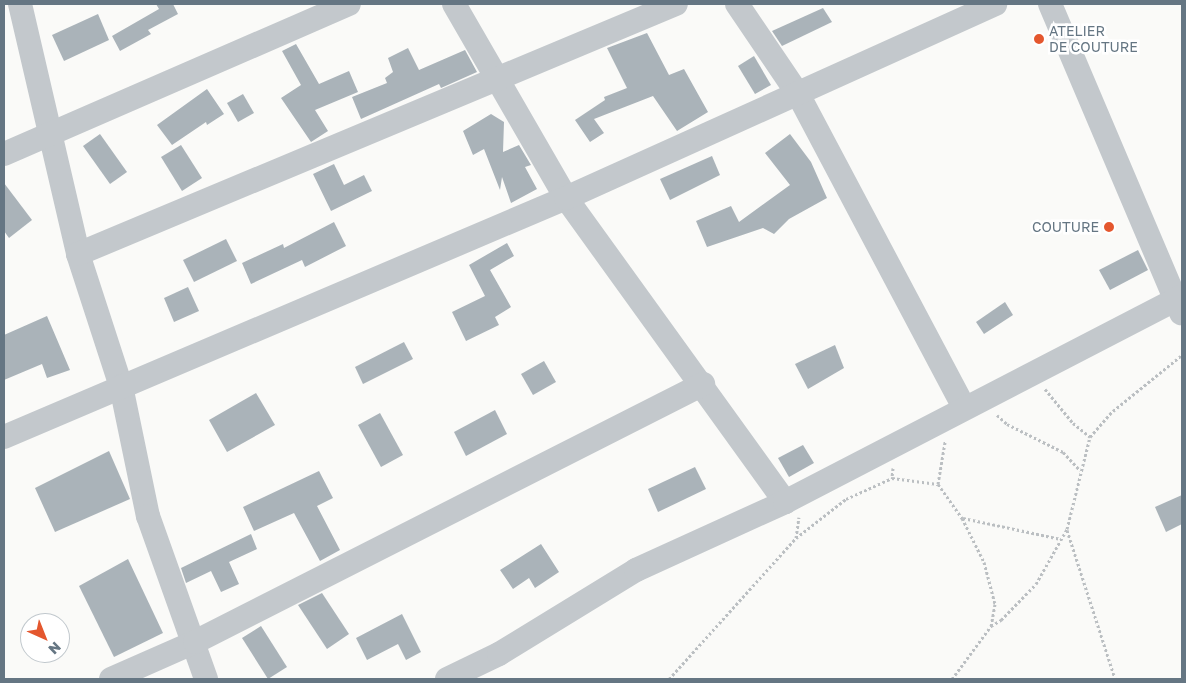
<!DOCTYPE html>
<html>
<head>
<meta charset="utf-8">
<style>
	body { margin:0 }
	#map { position:relative; width:1186px; height:683px; overflow:hidden; background:#fafaf8; font-family:"Golos Text",sans-serif }
	div>[style] { position:absolute }
	.building>* { inset:0; background:#aab3b9 }
	.path>* { height:3px; margin-top:-1.5px; transform-origin:0; background:repeating-linear-gradient(90deg,#bbbfc2 0 2.5px,transparent 0 5px) }
	.minor>* { height:24px; margin:-12px; padding:0 12px; transform-origin:12px; border-radius:12px; background:#c3c8cc }
	.dots>* { width:14px; height:14px; translate:-50% -50%; box-sizing:border-box; border:2px solid #fff; border-radius:50% }
	span { translate:-50% -50%; white-space:nowrap; text-align:center; line-height:1.15; -webkit-text-stroke:5px #fff; paint-order:stroke }
	.poi-label { font-size:14px; color:#657683 }
	.left { translate:0 -50%; text-align:left }
	.right { translate:-100% -50%; text-align:right }
	.frame { position:absolute; inset:0; border:5px solid #657683; pointer-events:none }
	.north { position:absolute; left:20px; top:613px; width:50px; height:50px; box-sizing:border-box; background:#fff; border:1px solid #c1c8cd; border-radius:50%; rotate:136deg; font-size:14px; font-weight:700; line-height:20px; text-align:center; color:#657683 }
	.north::after { content:''; display:block; margin:auto; width:18px; height:22px; background:#e4572e; clip-path:polygon(50% 0,100% 100%,50% 72%,0 100%) }
</style>
</head>
<body>
<div id="map">
	<div class="building">
		<div style="clip-path:polygon(156px 4px,173px 4px,178px 14px,148px 30px,151px 34px,120px 51px,112px 36px,159px 9px)"></div>
		<div style="clip-path:polygon(823px 8px,832px 22px,782px 46px,772px 31px)"></div>
		<div style="clip-path:polygon(98px 14px,109px 40px,64px 61px,52px 35px)"></div>
		<div style="clip-path:polygon(647px 33px,669px 75px,684px 69px,708px 112px,677px 131px,653px 96px,594px 119px,604px 133px,590px 142px,575px 120px,605px 100px,604px 97px,627px 88px,607px 48px)"></div>
		<div style="clip-path:polygon(296px 44px,319px 84px,349px 71px,358px 92px,315px 110px,328px 131px,311px 142px,281px 98px,301px 85px,282px 51px)"></div>
		<div style="clip-path:polygon(408px 48px,419px 70px,465px 50px,477px 72px,441px 88px,439px 84px,361px 119px,352px 97px,387px 83px,385px 78px,393px 72px,388px 58px)"></div>
		<div style="clip-path:polygon(754px 56px,771px 85px,755px 94px,738px 66px)"></div>
		<div style="clip-path:polygon(207px 89px,224px 114px,207px 125px,206px 122px,172px 145px,157px 125px)"></div>
		<div style="clip-path:polygon(243px 94px,254px 113px,238px 122px,227px 103px)"></div>
		<div style="clip-path:polygon(491px 114px,504px 122px,503px 152px,519px 145px,531px 165px,525px 167px,537px 189px,511px 203px,502px 177px,500px 190px,484px 149px,473px 155px,463px 131px)"></div>
		<div style="clip-path:polygon(100px 134px,127px 172px,110px 184px,83px 146px)"></div>
		<div style="clip-path:polygon(790px 134px,811px 162px,827px 198px,789px 219px,774px 234px,763px 228px,707px 247px,696px 221px,731px 206px,739px 222px,790px 185px,765px 153px)"></div>
		<div style="clip-path:polygon(181px 145px,202px 178px,182px 191px,161px 157px)"></div>
		<div style="clip-path:polygon(712px 156px,720px 175px,670px 200px,660px 179px)"></div>
		<div style="clip-path:polygon(334px 164px,344px 185px,364px 175px,372px 191px,331px 211px,313px 174px)"></div>
		<div style="clip-path:polygon(4px 183px,32px 220px,9px 238px,4px 231px)"></div>
		<div style="clip-path:polygon(334px 222px,346px 246px,305px 267px,302px 260px,251px 284px,242px 263px,283px 244px,284px 248px)"></div>
		<div style="clip-path:polygon(226px 239px,237px 261px,194px 282px,183px 260px)"></div>
		<div style="clip-path:polygon(507px 243px,514px 256px,490px 270px,511px 307px,495px 317px,499px 325px,466px 341px,452px 312px,485px 296px,469px 265px)"></div>
		<div style="clip-path:polygon(1138px 250px,1148px 270px,1110px 290px,1099px 270px)"></div>
		<div style="clip-path:polygon(188px 287px,199px 311px,174px 322px,164px 298px)"></div>
		<div style="clip-path:polygon(1005px 302px,1013px 315px,984px 334px,976px 322px)"></div>
		<div style="clip-path:polygon(47px 316px,70px 370px,47px 378px,42px 364px,4px 380px,4px 335px)"></div>
		<div style="clip-path:polygon(404px 342px,413px 359px,363px 384px,355px 367px)"></div>
		<div style="clip-path:polygon(835px 345px,844px 368px,808px 389px,795px 364px)"></div>
		<div style="clip-path:polygon(544px 361px,556px 382px,533px 395px,521px 374px)"></div>
		<div style="clip-path:polygon(256px 393px,275px 425px,227px 452px,209px 420px)"></div>
		<div style="clip-path:polygon(495px 410px,507px 434px,466px 456px,454px 432px)"></div>
		<div style="clip-path:polygon(380px 413px,403px 455px,381px 467px,358px 425px)"></div>
		<div style="clip-path:polygon(803px 445px,814px 463px,789px 477px,778px 458px)"></div>
		<div style="clip-path:polygon(109px 451px,130px 499px,55px 532px,35px 488px)"></div>
		<div style="clip-path:polygon(695px 467px,706px 489px,658px 512px,648px 489px)"></div>
		<div style="clip-path:polygon(319px 471px,333px 498px,317px 506px,340px 550px,320px 561px,294px 513px,254px 531px,243px 507px)"></div>
		<div style="clip-path:polygon(1182px 495px,1182px 524px,1166px 532px,1155px 507px)"></div>
		<div style="clip-path:polygon(251px 534px,257px 549px,229px 562px,239px 584px,221px 592px,211px 571px,186px 583px,181px 568px)"></div>
		<div style="clip-path:polygon(541px 544px,559px 572px,535px 588px,529px 578px,513px 589px,500px 570px)"></div>
		<div style="clip-path:polygon(128px 559px,163px 633px,114px 657px,79px 586px)"></div>
		<div style="clip-path:polygon(322px 593px,349px 634px,327px 649px,298px 605px)"></div>
		<div style="clip-path:polygon(402px 614px,421px 652px,406px 660px,398px 644px,367px 660px,356px 638px)"></div>
		<div style="clip-path:polygon(261px 626px,287px 667px,268px 679px,242px 638px)"></div>
	</div>
	<div class="path">
		<div style="left:1045px;top:389px;width:44px;rotate:50.5deg"></div>
		<div style="left:1073px;top:423px;width:22px;rotate:39deg"></div>
		<div style="left:997px;top:415px;width:13px;rotate:42deg"></div>
		<div style="left:1007px;top:424px;width:63px;rotate:26.6deg"></div>
		<div style="left:1063px;top:452px;width:25px;rotate:47deg"></div>
		<div style="left:893px;top:468px;width:10px;rotate:96deg"></div>
		<div style="left:892px;top:478px;width:46px;rotate:7.4deg"></div>
		<div style="left:938px;top:484px;width:43px;rotate:-80.5deg"></div>
		<div style="left:938px;top:484px;width:42px;rotate:54.8deg"></div>
		<div style="left:962px;top:518px;width:49px;rotate:63.4deg"></div>
		<div style="left:984px;top:562px;width:43px;rotate:75.3deg"></div>
		<div style="left:995px;top:604px;width:22px;rotate:100deg"></div>
		<div style="left:963px;top:518px;width:100px;rotate:12.1deg"></div>
		<div style="left:1067px;top:530px;width:157px;rotate:72.1deg"></div>
		<div style="left:796px;top:538px;width:21px;rotate:-82deg"></div>
		<div style="left:669px;top:679px;width:190px;rotate:-48deg"></div>
		<div style="left:796px;top:538px;width:63px;rotate:-38deg"></div>
		<div style="left:846px;top:499px;width:51px;rotate:-24.5deg"></div>
		<div style="left:952px;top:679px;width:66px;rotate:-53.7deg"></div>
		<div style="left:991px;top:626px;width:12px;rotate:-31deg"></div>
		<div style="left:1001px;top:620px;width:50px;rotate:-45.8deg"></div>
		<div style="left:1036px;top:584px;width:63px;rotate:-60.6deg"></div>
		<div style="left:1067px;top:529px;width:95px;rotate:-76deg"></div>
		<div style="left:1090px;top:437px;width:35px;rotate:-49deg"></div>
		<div style="left:1113px;top:411px;width:89px;rotate:-39.1deg"></div>
	</div>
	<div class="minor">
		<div style="left:20px;top:4px;width:257px;rotate:76.9deg"></div>
		<div style="left:78px;top:254px;width:139px;rotate:72deg"></div>
		<div style="left:121px;top:386px;width:133px;rotate:78.3deg"></div>
		<div style="left:148px;top:516px;width:173px;rotate:70.4deg"></div>
		<div style="left:454px;top:4px;width:224px;rotate:60deg"></div>
		<div style="left:566px;top:198px;width:375px;rotate:54.2deg"></div>
		<div style="left:737px;top:4px;width:109px;rotate:55.9deg"></div>
		<div style="left:798px;top:94px;width:355px;rotate:62.1deg"></div>
		<div style="left:1050px;top:4px;width:336px;rotate:67deg"></div>
		<div style="left:4px;top:154px;width:376px;rotate:-23.5deg"></div>
		<div style="left:78px;top:254px;width:648px;rotate:-22.69deg"></div>
		<div style="left:4px;top:437px;width:611px;rotate:-23.04deg"></div>
		<div style="left:566px;top:198px;width:471px;rotate:-24.3deg"></div>
		<div style="left:111px;top:679px;width:92px;rotate:-23.8deg"></div>
		<div style="left:195px;top:642px;width:570px;rotate:-26.92deg"></div>
		<div style="left:447px;top:679px;width:58px;rotate:-25.7deg"></div>
		<div style="left:499px;top:654px;width:161px;rotate:-31.5deg"></div>
		<div style="left:636px;top:570px;width:164px;rotate:-24.5deg"></div>
		<div style="left:785px;top:502px;width:447px;rotate:-27.4deg"></div>
	</div>
	<div class="dots">
		<div style="left:1039px;top:39px;background:#e4572e"></div>
		<div style="left:1109px;top:227px;background:#e4572e"></div>
	</div>
	<div class="poi-label">
		<span class="left" style="left:1049px;top:39px">ATELIER<br>DE COUTURE</span>
		<span class="right" style="left:1099px;top:227px">COUTURE</span>
	</div>
	<div class="frame"></div>
	<div class="north">N</div>
</div>
</body>
</html>
